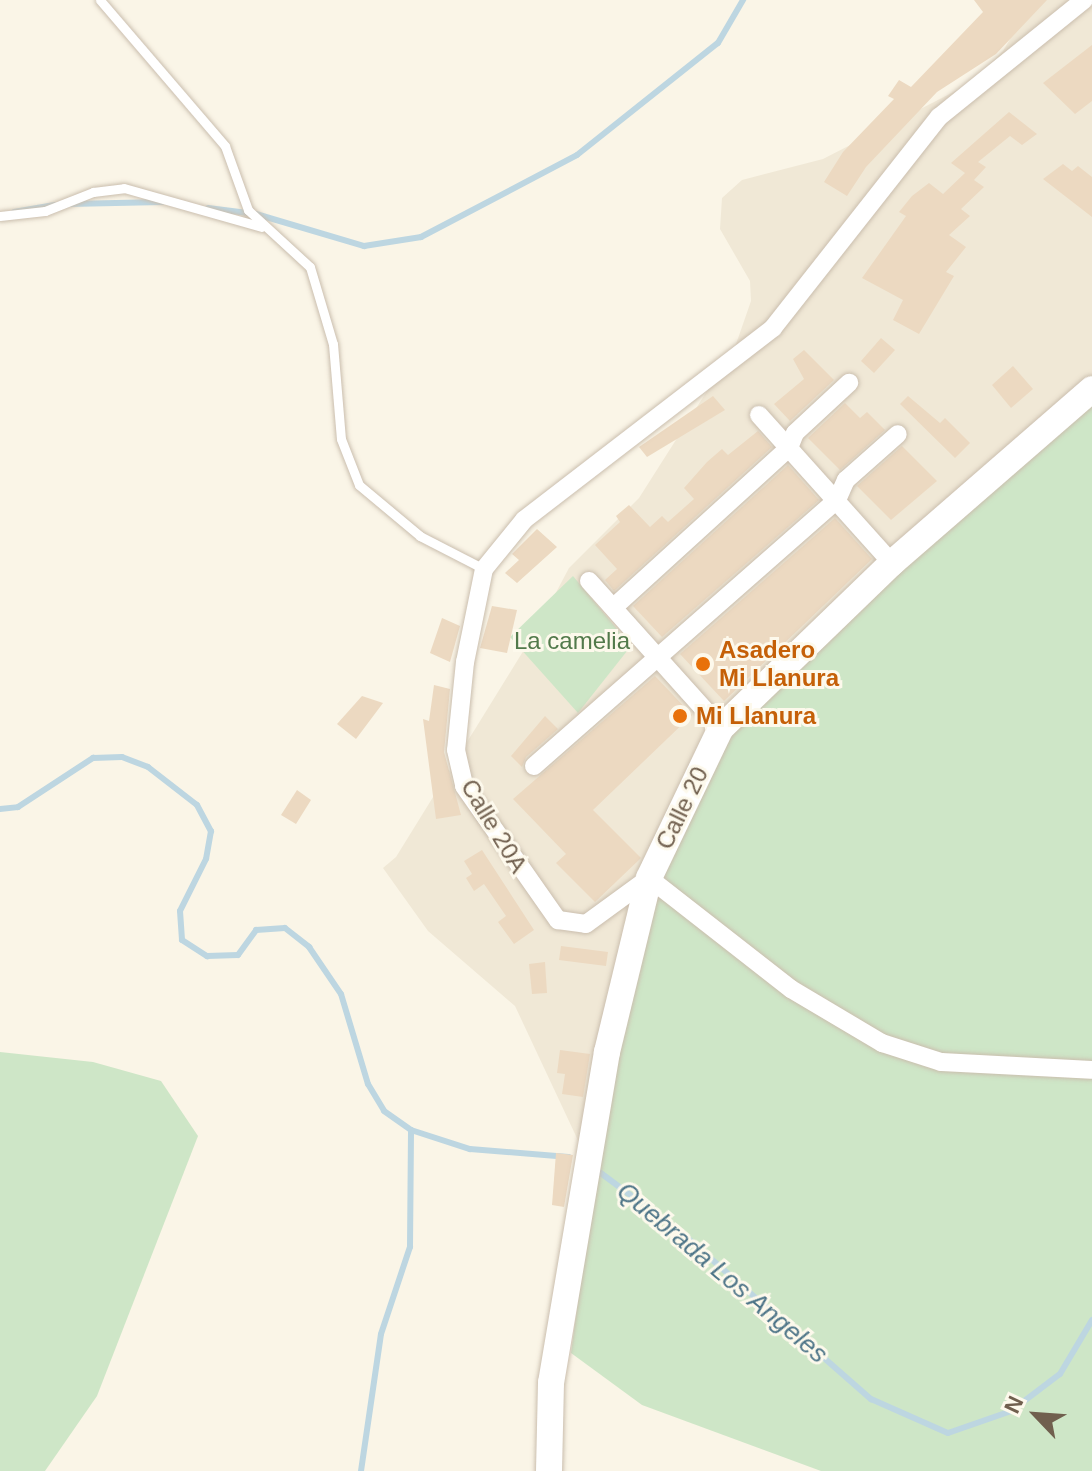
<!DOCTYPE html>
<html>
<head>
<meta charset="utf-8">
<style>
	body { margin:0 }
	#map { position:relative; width:1092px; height:1471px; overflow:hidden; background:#faf5e7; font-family:Helvetica,sans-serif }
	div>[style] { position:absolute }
	.residential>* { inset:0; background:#f0e8d6 }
	.green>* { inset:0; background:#cee6c7 }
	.stream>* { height:6px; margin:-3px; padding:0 3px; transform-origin:3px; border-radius:3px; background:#bdd6e1 }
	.building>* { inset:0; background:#ecd9c1 }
	.roads { filter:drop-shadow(0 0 2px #cabeae) drop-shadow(0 0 2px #cabeae) }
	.lane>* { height:9px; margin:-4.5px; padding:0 4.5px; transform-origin:4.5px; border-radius:4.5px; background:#fff }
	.street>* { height:18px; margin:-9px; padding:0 9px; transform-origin:9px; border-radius:9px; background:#fff }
	.secondary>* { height:26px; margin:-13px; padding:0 13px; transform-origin:13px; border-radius:13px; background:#fff }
	.dots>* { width:22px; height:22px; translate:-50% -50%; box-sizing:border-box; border:4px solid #fdf9ec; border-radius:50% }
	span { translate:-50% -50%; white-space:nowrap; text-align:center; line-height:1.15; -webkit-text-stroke:6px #fdf9ec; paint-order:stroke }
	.park-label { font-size:24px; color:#527a4b }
	.food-label { font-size:24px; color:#c56008; font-weight:700 }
	.left { translate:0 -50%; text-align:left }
	.street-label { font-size:24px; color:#705f4e }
	.water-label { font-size:26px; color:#4e7588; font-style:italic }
	.north { position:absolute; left:996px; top:1375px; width:80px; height:80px; -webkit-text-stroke:6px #fdf9ec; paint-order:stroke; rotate:295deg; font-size:22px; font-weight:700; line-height:32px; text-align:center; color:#705f4e }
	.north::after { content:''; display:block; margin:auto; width:28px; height:36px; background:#705f4e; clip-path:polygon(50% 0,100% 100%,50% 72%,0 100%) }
</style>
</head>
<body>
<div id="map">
	<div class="residential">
		<div style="clip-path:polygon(1033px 0,1092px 0,1092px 567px,598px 1183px,515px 1006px,428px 931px,383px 868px,396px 857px,535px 632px,569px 568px,639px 498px,735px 347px,751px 301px,750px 281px,720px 229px,722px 198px,742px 180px,823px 159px,971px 83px,1003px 51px)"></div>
	</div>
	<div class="green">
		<div style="clip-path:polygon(1092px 387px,1092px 1471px,821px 1471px,642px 1405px,571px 1353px,608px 1075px,653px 898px,747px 702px)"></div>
		<div style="clip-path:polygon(573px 576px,631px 646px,578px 713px,510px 637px)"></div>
		<div style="clip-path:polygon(0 1052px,93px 1062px,161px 1081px,198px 1136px,97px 1396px,45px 1471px,0 1471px)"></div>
	</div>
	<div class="stream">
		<div style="left:69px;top:204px;width:93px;rotate:-1.2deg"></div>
		<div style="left:208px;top:208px;width:48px;rotate:7.1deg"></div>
		<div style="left:256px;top:214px;width:113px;rotate:16.5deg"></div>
		<div style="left:364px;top:246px;width:58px;rotate:-9deg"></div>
		<div style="left:421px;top:237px;width:176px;rotate:-27.7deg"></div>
		<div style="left:577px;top:155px;width:180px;rotate:-38.5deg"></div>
		<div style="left:718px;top:43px;width:50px;rotate:-59.8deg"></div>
		<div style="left:14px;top:212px;width:41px;rotate:-9.9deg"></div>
		<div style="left:0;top:809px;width:18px;rotate:-6deg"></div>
		<div style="left:18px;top:807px;width:90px;rotate:-33.2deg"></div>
		<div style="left:93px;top:758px;width:29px;rotate:-2deg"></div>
		<div style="left:122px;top:757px;width:28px;rotate:21deg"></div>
		<div style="left:148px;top:767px;width:62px;rotate:37.8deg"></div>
		<div style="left:197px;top:805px;width:30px;rotate:62deg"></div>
		<div style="left:211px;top:831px;width:28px;rotate:100deg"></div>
		<div style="left:206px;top:859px;width:58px;rotate:116.6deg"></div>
		<div style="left:180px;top:911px;width:29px;rotate:86deg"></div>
		<div style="left:182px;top:940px;width:30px;rotate:33deg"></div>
		<div style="left:207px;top:956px;width:31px;rotate:-2deg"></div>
		<div style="left:238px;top:955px;width:31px;rotate:-54deg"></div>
		<div style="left:256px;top:930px;width:29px;rotate:-4deg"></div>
		<div style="left:285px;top:928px;width:31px;rotate:38deg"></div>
		<div style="left:309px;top:947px;width:57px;rotate:55.8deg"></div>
		<div style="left:341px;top:994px;width:94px;rotate:73.3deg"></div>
		<div style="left:368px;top:1084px;width:31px;rotate:59deg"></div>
		<div style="left:384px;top:1111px;width:33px;rotate:35deg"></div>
		<div style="left:411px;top:1130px;width:62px;rotate:17.9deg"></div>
		<div style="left:470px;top:1149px;width:99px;rotate:4.6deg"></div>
		<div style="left:594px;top:1168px;width:112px;rotate:36.7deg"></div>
		<div style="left:684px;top:1235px;width:249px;rotate:41.3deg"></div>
		<div style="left:871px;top:1399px;width:84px;rotate:23.8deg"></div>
		<div style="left:948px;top:1433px;width:67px;rotate:-19.2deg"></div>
		<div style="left:1011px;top:1411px;width:61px;rotate:-37.1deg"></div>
		<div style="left:1060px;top:1374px;width:63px;rotate:-59.3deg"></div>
		<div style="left:361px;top:1471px;width:138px;rotate:-81.7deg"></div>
		<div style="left:381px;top:1334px;width:92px;rotate:-71.6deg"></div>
		<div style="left:410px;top:1247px;width:117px;rotate:-89.5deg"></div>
	</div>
	<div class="building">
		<div style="clip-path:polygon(974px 0,1047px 0,996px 54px,937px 92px,866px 167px,847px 196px,824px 182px,843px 152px,894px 99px,888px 96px,899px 80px,911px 87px,983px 12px)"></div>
		<div style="clip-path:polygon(1092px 45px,1092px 101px,1075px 114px,1043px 83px)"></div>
		<div style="clip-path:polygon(1009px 112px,1037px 134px,1022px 145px,1010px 136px,978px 162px,986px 167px,974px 180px,984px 187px,961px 209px,970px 216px,949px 235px,966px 247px,946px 272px,954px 276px,919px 334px,893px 320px,903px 300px,862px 278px,906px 216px,899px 212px,912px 196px,929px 183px,943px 194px,965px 173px,951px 163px)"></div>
		<div style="clip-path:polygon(1063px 164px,1072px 171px,1078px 166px,1092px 177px,1092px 217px,1043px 179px)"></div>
		<div style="clip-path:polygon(881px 338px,895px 350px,874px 373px,861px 361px)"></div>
		<div style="clip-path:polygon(804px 350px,834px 380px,790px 421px,774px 404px,804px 379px,793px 359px)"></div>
		<div style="clip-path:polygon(1013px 366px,1033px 389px,1011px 408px,992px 385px)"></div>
		<div style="clip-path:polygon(713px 396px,725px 410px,647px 457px,639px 447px)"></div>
		<div style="clip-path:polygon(908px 396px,940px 423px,945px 418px,970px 443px,955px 458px,900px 404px)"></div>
		<div style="clip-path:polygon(845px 403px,860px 418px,867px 412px,885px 430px,840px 470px,808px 438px)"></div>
		<div style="clip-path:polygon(758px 431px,772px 447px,614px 591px,605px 580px,617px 569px,595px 545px,620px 522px,616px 516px,629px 505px,650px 527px,662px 516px,668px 522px,694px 499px,684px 488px,707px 462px,722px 449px,728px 455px)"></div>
		<div style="clip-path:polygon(902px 446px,937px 481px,891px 520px,857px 486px)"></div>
		<div style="clip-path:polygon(788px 465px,819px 500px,662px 637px,633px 606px)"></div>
		<div style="clip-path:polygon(835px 518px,872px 559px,724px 701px,680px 654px)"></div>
		<div style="clip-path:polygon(537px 529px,557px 547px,517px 583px,505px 573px,519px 560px,512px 554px)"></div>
		<div style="clip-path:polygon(492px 606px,517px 610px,507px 653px,480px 648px)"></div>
		<div style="clip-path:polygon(442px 618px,460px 626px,450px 662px,430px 653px)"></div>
		<div style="clip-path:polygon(655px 676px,692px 715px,593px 810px,641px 858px,595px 902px,556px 863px,566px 854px,513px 799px)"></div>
		<div style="clip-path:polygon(434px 685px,450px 689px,444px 752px,461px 815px,436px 819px,423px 719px,429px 721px)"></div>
		<div style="clip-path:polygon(362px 696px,383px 703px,356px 739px,337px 724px)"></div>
		<div style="clip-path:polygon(545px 716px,558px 729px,526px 757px,522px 767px,511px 756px)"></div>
		<div style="clip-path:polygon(297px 790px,311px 800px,296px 824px,281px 815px)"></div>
		<div style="clip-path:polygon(482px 850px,534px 930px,514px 944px,498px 922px,506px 916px,484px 884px,474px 891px,466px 878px,472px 874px,464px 861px)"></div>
		<div style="clip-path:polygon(561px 946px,608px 952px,606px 966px,559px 960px)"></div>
		<div style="clip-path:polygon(545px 962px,547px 993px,532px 994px,529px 964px)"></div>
		<div style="clip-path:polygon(560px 1050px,590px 1054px,583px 1097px,562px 1094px,565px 1074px,557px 1073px)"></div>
		<div style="clip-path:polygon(556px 1153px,573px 1155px,564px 1207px,552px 1205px)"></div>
	</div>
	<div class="roads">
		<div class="lane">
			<div style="left:100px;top:0;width:192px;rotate:49.4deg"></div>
			<div style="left:225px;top:146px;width:68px;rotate:70.2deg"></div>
			<div style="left:248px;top:210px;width:84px;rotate:42.6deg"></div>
			<div style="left:310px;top:267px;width:80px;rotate:73.4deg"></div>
			<div style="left:333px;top:344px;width:95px;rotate:85.2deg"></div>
			<div style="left:341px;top:439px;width:49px;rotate:68.6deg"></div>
			<div style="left:359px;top:485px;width:80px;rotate:39.9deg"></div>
			<div style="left:420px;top:536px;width:72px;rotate:27.3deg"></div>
			<div style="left:0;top:216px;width:45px;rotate:-6.3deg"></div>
			<div style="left:45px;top:211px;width:52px;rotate:-21.6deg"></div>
			<div style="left:93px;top:192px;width:31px;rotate:-7deg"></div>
			<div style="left:124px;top:188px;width:143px;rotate:15.8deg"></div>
		</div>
		<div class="street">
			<div style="left:1084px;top:0;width:186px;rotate:141.1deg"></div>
			<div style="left:939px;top:117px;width:268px;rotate:128.2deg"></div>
			<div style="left:773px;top:328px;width:314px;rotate:142.4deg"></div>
			<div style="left:524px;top:520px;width:63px;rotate:129.2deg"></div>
			<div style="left:484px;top:569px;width:95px;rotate:101.5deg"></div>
			<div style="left:465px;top:662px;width:88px;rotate:95.8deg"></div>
			<div style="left:456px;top:750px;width:37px;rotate:77deg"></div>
			<div style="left:464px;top:786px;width:164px;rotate:55deg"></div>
			<div style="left:558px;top:920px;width:28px;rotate:8deg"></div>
			<div style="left:586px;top:924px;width:78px;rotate:-36.1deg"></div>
			<div style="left:649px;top:878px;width:180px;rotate:38deg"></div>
			<div style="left:791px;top:989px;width:106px;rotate:30.7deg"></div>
			<div style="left:882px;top:1043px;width:62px;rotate:17.9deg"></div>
			<div style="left:941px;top:1062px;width:151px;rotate:3deg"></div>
			<div style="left:759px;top:415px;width:199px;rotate:48.1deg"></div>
			<div style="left:589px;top:581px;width:198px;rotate:48.1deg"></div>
			<div style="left:614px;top:607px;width:236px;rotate:-42.3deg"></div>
			<div style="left:789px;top:448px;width:16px;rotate:-68deg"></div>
			<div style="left:795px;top:433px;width:74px;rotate:-42.8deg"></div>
			<div style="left:534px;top:766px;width:403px;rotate:-41.3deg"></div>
			<div style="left:837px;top:500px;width:22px;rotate:-66deg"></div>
			<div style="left:846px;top:480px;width:69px;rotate:-41.5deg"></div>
		</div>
		<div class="secondary">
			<div style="left:549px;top:1471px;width:88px;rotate:-88.7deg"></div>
			<div style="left:551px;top:1383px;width:336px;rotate:-80.4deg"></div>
			<div style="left:607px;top:1052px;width:179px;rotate:-76.4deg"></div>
			<div style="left:649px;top:878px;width:166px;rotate:-64.4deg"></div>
			<div style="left:721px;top:728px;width:238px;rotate:-44deg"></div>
			<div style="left:892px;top:563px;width:265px;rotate:-41deg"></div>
		</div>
	</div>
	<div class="dots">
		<div style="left:703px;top:664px;background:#e8710a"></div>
		<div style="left:680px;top:716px;background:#e8710a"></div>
	</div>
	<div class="park-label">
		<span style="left:572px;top:641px">La camelia</span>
	</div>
	<div class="food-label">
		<span class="left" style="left:719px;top:664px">Asadero<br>Mi Llanura</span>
		<span class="left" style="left:696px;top:716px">Mi Llanura</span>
	</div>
	<div class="street-label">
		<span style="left:682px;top:808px;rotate:-64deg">Calle 20</span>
		<span style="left:494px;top:826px;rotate:59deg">Calle 20A</span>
	</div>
	<div class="water-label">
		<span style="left:722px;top:1273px;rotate:40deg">Quebrada Los Angeles</span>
	</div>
	<div class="north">N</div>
</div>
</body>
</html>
